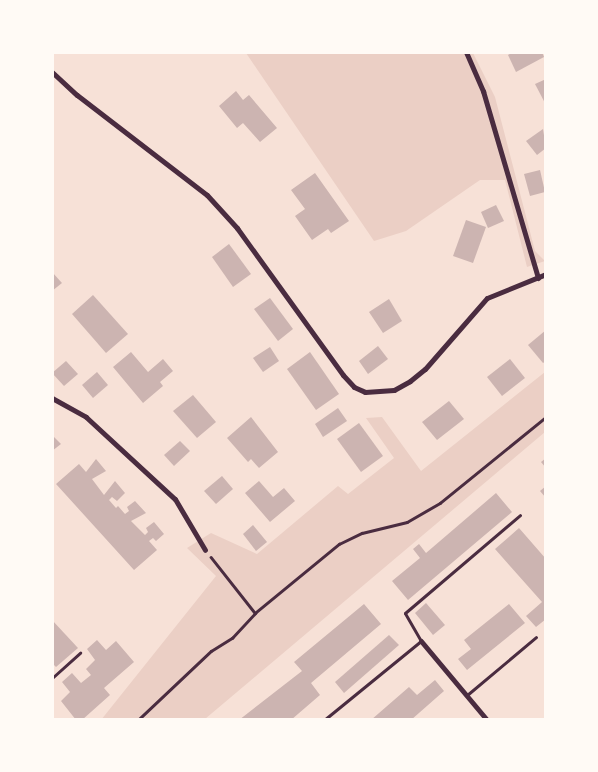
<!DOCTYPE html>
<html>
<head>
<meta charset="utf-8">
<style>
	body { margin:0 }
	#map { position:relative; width:598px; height:772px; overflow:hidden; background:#f7e1d7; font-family:"Space Grotesk",sans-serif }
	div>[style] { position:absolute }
	.green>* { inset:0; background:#ebcfc5 }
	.building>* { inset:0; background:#ccb4b1 }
	.path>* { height:2.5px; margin:-1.25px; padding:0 1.25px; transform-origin:1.25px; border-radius:1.25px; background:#4a2c40 }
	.service>* { height:3px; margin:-1.5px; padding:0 1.5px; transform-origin:1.5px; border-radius:1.5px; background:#4a2c40 }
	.minor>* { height:5px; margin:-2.5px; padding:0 2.5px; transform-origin:2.5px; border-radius:2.5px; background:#4a2c40 }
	span { translate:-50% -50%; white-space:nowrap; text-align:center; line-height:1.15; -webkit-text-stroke:4px #fffaf5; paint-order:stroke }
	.frame { position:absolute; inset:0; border:54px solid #fffaf5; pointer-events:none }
</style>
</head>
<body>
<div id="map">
	<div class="green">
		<div style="clip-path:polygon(246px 53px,473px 53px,495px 97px,535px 251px,545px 261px,527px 267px,505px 180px,480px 180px,406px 231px,374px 241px)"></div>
		<div style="clip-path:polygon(545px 372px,545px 432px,205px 719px,101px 720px,216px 576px,187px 548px,211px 533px,257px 554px,338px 486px,348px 494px,394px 458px,366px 418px,382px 417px,421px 471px)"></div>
	</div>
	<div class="building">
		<div style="clip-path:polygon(513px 52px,542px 52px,544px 57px,516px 72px,508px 55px)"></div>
		<div style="clip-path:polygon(546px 79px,546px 105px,535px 84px)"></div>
		<div style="clip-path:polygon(236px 91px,243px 100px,249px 95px,277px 128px,260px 142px,243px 123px,237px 128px,219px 106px)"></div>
		<div style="clip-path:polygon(543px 129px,546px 148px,537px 155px,526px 141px)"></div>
		<div style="clip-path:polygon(540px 170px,545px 192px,530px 196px,524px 174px)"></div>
		<div style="clip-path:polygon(315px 173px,349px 221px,331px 233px,328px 229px,312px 240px,295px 216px,305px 209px,291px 190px)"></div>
		<div style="clip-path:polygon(496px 205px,504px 221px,488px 228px,481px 212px)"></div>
		<div style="clip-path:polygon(466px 220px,486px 227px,473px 263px,453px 256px)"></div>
		<div style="clip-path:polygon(229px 244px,251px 274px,233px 287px,212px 257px)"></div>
		<div style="clip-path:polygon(52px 272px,62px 283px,52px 291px)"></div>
		<div style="clip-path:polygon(93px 295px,128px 334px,106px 353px,72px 314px)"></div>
		<div style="clip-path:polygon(270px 298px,293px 329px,278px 341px,254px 309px)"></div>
		<div style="clip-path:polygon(389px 299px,402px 321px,383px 333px,369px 312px)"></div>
		<div style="clip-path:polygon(546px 330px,546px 361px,543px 363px,528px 345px)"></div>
		<div style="clip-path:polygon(378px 346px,388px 359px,368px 374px,359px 361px)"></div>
		<div style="clip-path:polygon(270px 347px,279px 361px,263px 372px,253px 358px)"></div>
		<div style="clip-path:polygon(131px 352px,148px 372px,163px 359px,173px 371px,160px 382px,163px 386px,143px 403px,113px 367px)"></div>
		<div style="clip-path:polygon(310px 352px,339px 394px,316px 410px,287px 369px)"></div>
		<div style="clip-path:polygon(510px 359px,525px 378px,502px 396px,487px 377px)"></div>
		<div style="clip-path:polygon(66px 361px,78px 374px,64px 386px,52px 373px)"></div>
		<div style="clip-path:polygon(97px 372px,108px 385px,93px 398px,82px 385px)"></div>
		<div style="clip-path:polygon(193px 395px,216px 422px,197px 438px,173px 411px)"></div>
		<div style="clip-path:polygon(449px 401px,464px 419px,437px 440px,422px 422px)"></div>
		<div style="clip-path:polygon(338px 408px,347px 421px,323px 437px,315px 424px)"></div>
		<div style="clip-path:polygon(251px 417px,278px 452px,259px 468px,251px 459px,248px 462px,227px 438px)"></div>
		<div style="clip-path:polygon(359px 423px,383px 456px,361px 472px,337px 439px)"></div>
		<div style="clip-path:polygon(52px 435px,61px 444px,52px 451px)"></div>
		<div style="clip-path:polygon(180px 441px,190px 451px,174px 466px,164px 455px)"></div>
		<div style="clip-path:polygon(546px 458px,546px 468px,541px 462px)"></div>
		<div style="clip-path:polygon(96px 459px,106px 471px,92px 479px,104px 495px,115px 481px,125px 493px,117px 501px,112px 497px,109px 500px,116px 508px,118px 506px,125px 514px,129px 511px,127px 507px,135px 501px,146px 513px,131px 521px,145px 535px,148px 532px,146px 528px,154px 522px,164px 534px,156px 541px,153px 538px,149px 541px,157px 550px,134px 570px,56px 484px,79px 464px,86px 472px)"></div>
		<div style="clip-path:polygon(222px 476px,233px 489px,216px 504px,204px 491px)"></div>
		<div style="clip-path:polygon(259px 481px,273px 497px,284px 488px,295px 501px,270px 522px,245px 493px)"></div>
		<div style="clip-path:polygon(546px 486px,546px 498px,540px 491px)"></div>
		<div style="clip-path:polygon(496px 493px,512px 512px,408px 600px,392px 581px,420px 558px,413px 549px,419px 544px,426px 553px)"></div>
		<div style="clip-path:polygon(253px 525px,267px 542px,256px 551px,243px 534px)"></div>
		<div style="clip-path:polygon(519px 528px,546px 559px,546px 619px,536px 627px,526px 616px,542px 602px,495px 549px)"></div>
		<div style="clip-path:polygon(426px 603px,445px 625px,433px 635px,415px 613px)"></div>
		<div style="clip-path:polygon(364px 604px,381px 624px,311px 683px,320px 695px,291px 720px,239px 720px,302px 671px,294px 662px)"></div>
		<div style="clip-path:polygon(509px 604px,525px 623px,467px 670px,458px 659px,471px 649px,464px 640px)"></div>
		<div style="clip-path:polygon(52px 620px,78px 648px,56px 667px,52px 663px)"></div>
		<div style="clip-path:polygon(389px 635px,399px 645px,344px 693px,335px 682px)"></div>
		<div style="clip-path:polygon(97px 640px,106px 650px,116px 641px,134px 662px,104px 688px,110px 695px,82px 720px,76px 720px,61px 701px,70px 692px,62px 682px,72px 673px,81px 683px,91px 675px,86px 669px,95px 660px,87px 649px)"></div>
		<div style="clip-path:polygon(435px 680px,444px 691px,411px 720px,371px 720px,409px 687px,417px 695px)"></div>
	</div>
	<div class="path">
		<div style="left:211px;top:557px;width:71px;rotate:51.8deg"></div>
		<div style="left:138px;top:720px;width:100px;rotate:-43.4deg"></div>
		<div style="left:211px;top:651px;width:25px;rotate:-32deg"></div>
		<div style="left:232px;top:638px;width:34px;rotate:-47deg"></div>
		<div style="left:255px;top:613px;width:109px;rotate:-39.4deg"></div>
		<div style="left:339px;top:544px;width:25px;rotate:-26deg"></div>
		<div style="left:362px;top:533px;width:46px;rotate:-13.7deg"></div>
		<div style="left:407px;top:522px;width:38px;rotate:-30deg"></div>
		<div style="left:440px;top:503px;width:136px;rotate:-39.1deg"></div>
	</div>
	<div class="service">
		<div style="left:52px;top:678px;width:38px;rotate:-42deg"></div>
		<div style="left:467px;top:695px;width:90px;rotate:-40deg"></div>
		<div style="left:324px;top:720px;width:125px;rotate:-39.2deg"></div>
		<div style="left:421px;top:641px;width:32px;rotate:-120deg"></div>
		<div style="left:405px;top:613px;width:151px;rotate:-40.4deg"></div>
	</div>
	<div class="minor">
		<div style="left:466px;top:52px;width:43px;rotate:66.4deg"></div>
		<div style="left:483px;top:91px;width:195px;rotate:73.6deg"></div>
		<div style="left:52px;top:72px;width:34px;rotate:43deg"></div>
		<div style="left:77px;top:95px;width:164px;rotate:37.6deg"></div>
		<div style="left:207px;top:195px;width:45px;rotate:47.7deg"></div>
		<div style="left:237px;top:228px;width:181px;rotate:54.2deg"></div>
		<div style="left:343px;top:375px;width:16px;rotate:47deg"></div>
		<div style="left:354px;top:387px;width:12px;rotate:24deg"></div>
		<div style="left:365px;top:392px;width:29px;rotate:-4deg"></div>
		<div style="left:394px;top:390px;width:18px;rotate:-29deg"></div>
		<div style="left:410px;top:381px;width:19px;rotate:-39deg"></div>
		<div style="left:425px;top:369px;width:94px;rotate:-48.9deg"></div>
		<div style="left:487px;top:298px;width:64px;rotate:-22.1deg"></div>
		<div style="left:52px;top:398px;width:39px;rotate:29deg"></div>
		<div style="left:86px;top:417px;width:121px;rotate:42.7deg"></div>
		<div style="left:175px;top:499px;width:59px;rotate:59.5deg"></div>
		<div style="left:421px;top:641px;width:103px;rotate:50.1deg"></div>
	</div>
	<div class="frame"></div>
</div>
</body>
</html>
